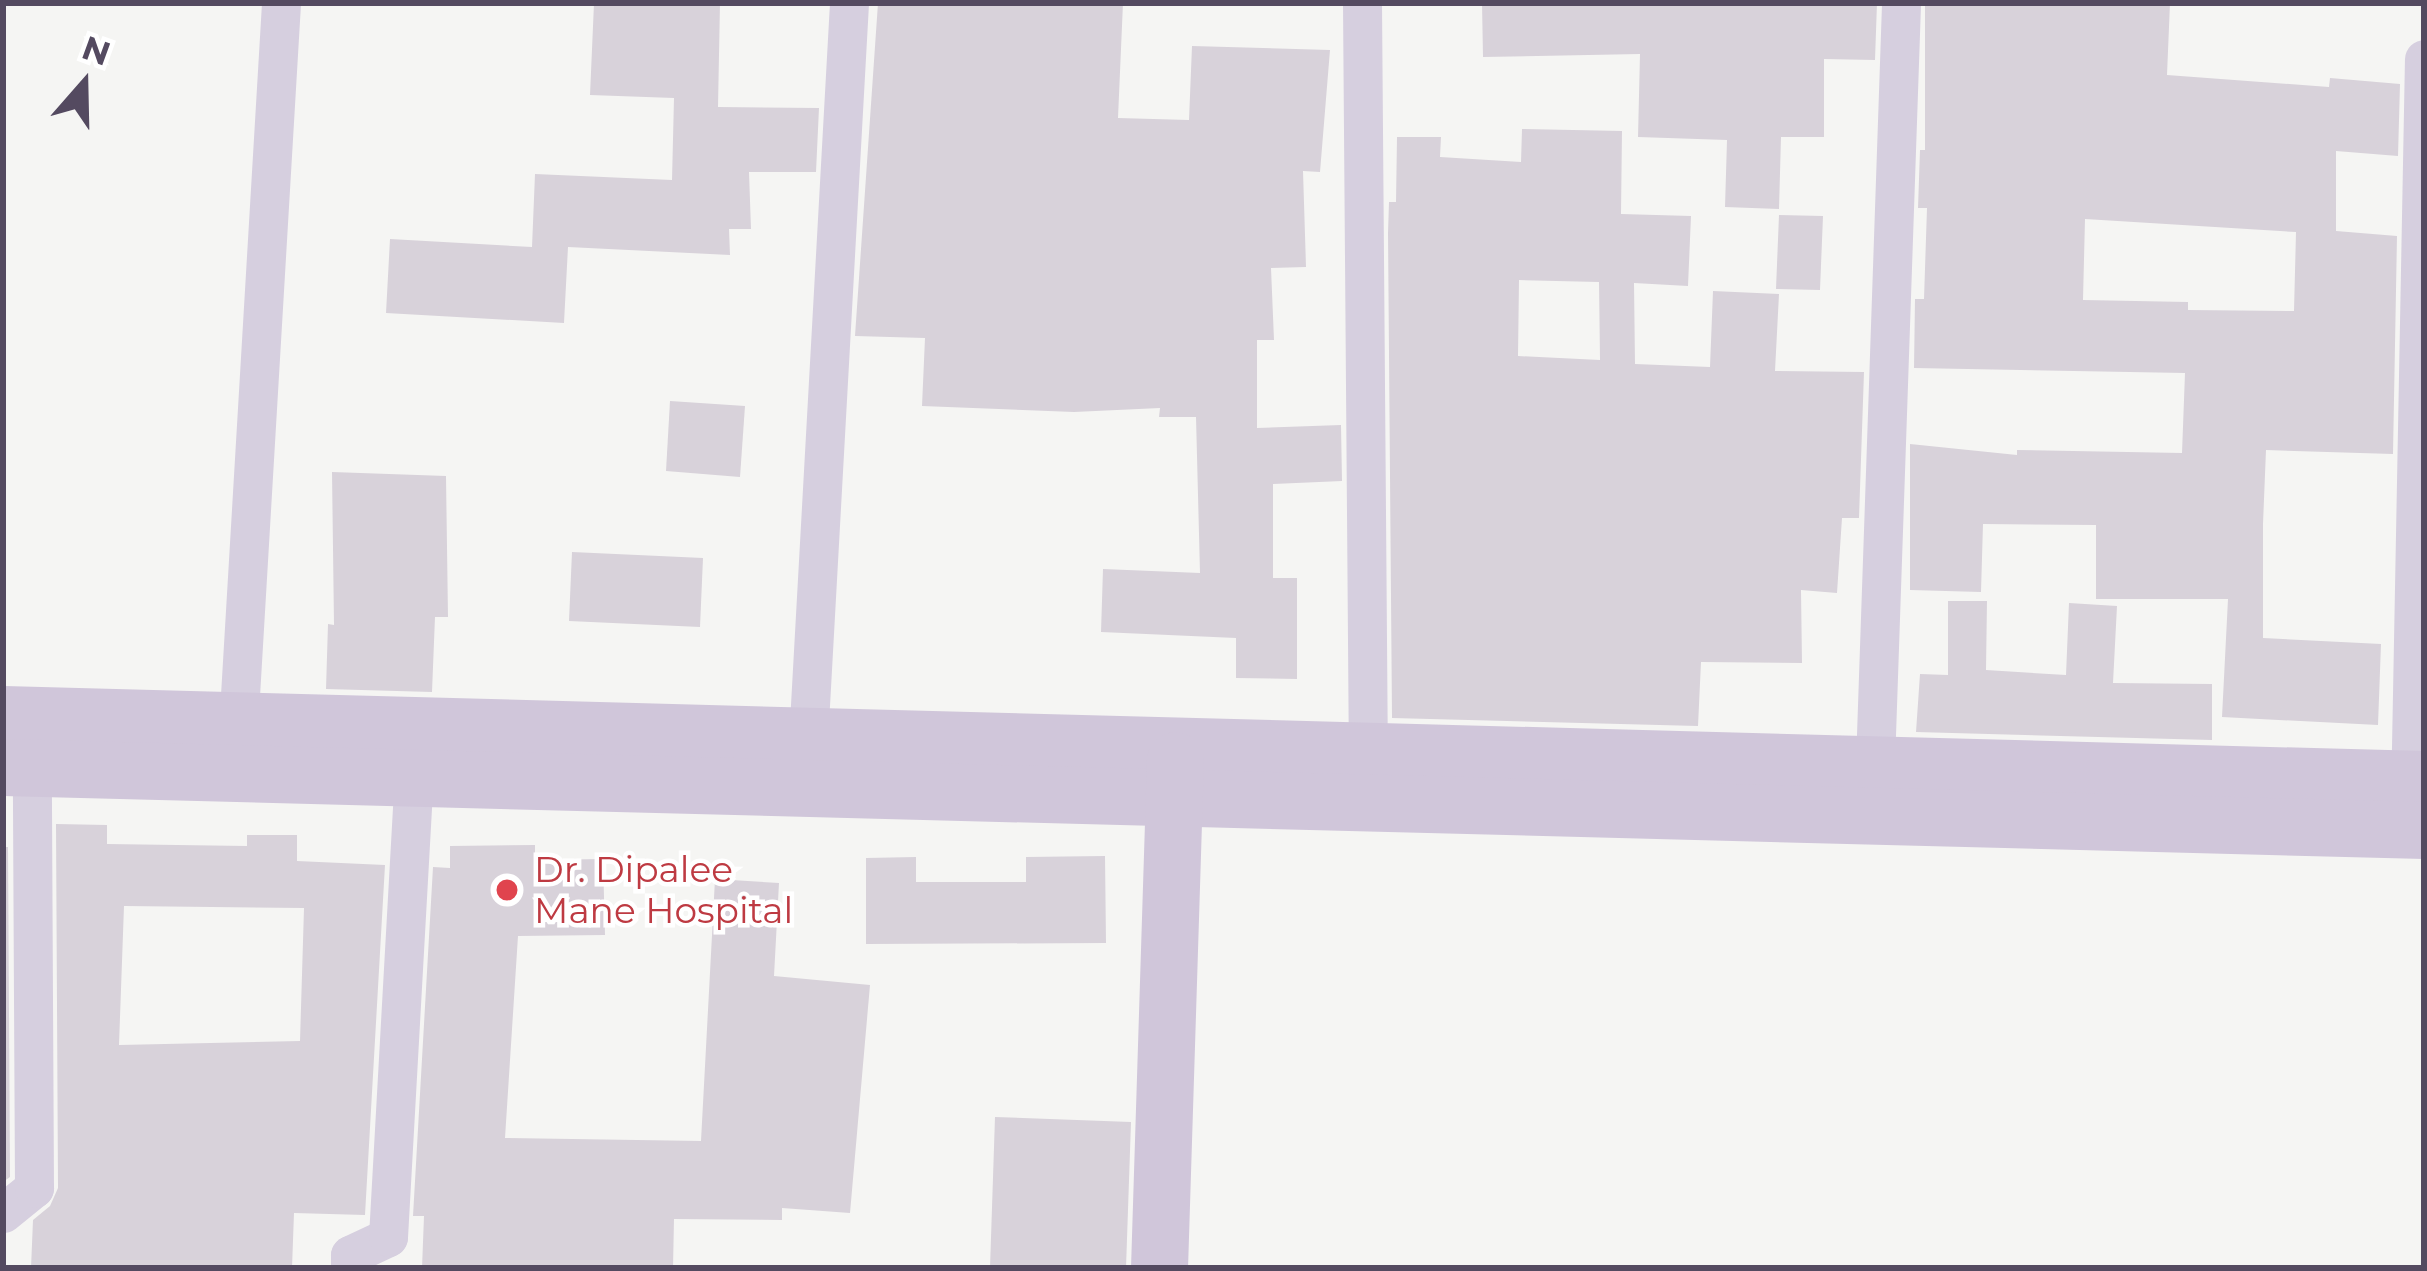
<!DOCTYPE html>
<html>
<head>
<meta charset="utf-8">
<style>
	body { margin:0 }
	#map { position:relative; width:2427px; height:1271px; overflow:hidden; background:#f5f5f3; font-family:Montserrat,sans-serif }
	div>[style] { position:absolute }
	.building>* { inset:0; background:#d8d2da }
	.street>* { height:39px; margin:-19.5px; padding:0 19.5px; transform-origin:19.5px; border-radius:19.5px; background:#d6cfdf }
	.secondary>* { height:57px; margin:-28.5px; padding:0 28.5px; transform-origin:28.5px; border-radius:28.5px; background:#d0c6da }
	.dots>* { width:33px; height:33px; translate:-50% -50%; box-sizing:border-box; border:6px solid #fff; border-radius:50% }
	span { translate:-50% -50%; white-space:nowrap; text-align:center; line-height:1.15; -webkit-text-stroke:9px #fff; paint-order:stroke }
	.health-label { font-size:36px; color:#be3a42 }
	.left { translate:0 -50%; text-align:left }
	.frame { position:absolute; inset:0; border:6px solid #544a60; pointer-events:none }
	.north { position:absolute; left:24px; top:24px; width:120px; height:120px; -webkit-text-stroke:9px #fff; paint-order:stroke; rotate:20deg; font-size:33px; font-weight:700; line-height:48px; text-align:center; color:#544a60 }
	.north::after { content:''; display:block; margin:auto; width:42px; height:54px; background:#544a60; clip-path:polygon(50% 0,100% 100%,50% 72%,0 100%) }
</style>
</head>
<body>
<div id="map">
	<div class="building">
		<div style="clip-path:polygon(594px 3px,720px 3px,718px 107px,819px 108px,816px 172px,749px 172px,751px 229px,729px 229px,730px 255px,568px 247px,564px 323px,386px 313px,390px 239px,532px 247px,535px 174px,672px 180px,674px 98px,590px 95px)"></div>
		<div style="clip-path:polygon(878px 3px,1123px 3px,1118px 118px,1189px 120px,1192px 46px,1330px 50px,1320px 172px,1303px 171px,1306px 267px,1271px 268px,1274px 340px,1257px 340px,1257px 428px,1341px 425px,1342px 481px,1273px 484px,1273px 578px,1297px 578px,1297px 679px,1236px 678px,1236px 638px,1101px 632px,1103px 569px,1200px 573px,1196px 417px,1159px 417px,1160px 408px,1074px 412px,922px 406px,925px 338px,855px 336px)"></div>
		<div style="clip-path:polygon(1482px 3px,1877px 3px,1875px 60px,1824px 59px,1824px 137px,1781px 137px,1779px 209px,1725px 207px,1727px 140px,1638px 137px,1640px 54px,1483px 57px)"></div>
		<div style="clip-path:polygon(evenodd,1925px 3px,2170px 3px,2167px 75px,2329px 87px,2330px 78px,2400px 84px,2398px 156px,2336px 151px,2336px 231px,2397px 236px,2393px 454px,2266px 450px,2263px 524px,2263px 638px,2381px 644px,2378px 725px,2222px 717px,2228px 599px,2096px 599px,2096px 525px,1983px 524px,1981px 592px,1910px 590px,1910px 444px,2017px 455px,2017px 450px,2182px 453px,2185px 373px,1914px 368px,1915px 299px,1924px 299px,1927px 208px,1918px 208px,1920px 150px,1925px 150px,1925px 3px,2085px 219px,2296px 232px,2294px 311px,2188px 310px,2188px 302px,2083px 300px,2085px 219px)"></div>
		<div style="clip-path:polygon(evenodd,1522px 129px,1622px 131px,1621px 214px,1691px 216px,1688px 286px,1634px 283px,1635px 364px,1710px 367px,1713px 291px,1779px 294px,1775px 371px,1864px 372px,1859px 518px,1842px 518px,1837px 593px,1801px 590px,1802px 663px,1701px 662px,1698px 726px,1392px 718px,1388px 233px,1389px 202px,1396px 202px,1397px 137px,1441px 137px,1440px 157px,1521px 162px,1522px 129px,1519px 280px,1599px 282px,1600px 360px,1518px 356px,1519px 280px)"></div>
		<div style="clip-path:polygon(1779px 215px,1823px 216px,1820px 290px,1776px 289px)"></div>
		<div style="clip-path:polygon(670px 401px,745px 406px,740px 477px,666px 471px)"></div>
		<div style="clip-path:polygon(332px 472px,446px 476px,448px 617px,435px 617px,432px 692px,326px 689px,328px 624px,334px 625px)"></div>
		<div style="clip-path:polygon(572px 552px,703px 558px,700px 627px,569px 621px)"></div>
		<div style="clip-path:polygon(1948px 601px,1987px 601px,1986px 670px,2066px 675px,2069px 603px,2117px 606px,2113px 683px,2212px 684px,2212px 740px,1916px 732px,1920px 674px,1948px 675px)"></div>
		<div style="clip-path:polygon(evenodd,56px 824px,107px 825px,107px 844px,247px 846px,247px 835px,297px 835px,297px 861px,385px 865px,365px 1215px,294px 1213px,292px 1268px,31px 1268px,33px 1220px,50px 1206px,58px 1188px,56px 824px,124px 906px,304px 908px,300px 1041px,119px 1045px,124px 906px)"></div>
		<div style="clip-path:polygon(535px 845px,535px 860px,603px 859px,605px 935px,518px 936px,505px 1138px,701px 1141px,715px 879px,779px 883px,774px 976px,870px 985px,850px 1213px,782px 1208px,782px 1220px,674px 1219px,673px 1268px,422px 1268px,424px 1216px,413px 1216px,433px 867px,450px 868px,450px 846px)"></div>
		<div style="clip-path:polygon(3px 847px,8px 847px,10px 1177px,3px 1182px)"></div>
		<div style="clip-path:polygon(1105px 856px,1106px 943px,866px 944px,866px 858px,916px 857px,916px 882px,1026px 882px,1026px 857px)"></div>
		<div style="clip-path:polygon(995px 1117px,1131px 1122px,1126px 1268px,990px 1268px)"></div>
	</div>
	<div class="street">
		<div style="left:1362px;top:3px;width:770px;rotate:89.55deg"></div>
		<div style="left:237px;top:746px;width:744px;rotate:-86.61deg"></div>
		<div style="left:807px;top:759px;width:757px;rotate:-86.82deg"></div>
		<div style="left:1875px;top:764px;width:761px;rotate:-88.04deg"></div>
		<div style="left:2410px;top:800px;width:741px;rotate:-88.92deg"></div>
		<div style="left:3px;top:1213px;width:40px;rotate:-39deg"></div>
		<div style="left:34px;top:1188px;width:420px;rotate:-90.3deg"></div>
		<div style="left:350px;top:1268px;width:13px;rotate:-90deg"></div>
		<div style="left:350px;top:1255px;width:42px;rotate:-25.3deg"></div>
		<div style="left:388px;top:1237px;width:461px;rotate:-86.8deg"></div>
	</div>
	<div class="secondary">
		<div style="left:3px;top:714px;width:2422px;rotate:1.54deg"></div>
		<div style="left:3px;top:767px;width:2422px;rotate:1.49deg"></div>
		<div style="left:1159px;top:1268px;width:508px;rotate:-88.2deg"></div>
	</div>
	<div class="dots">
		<div style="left:507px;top:890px;background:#e0444e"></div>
	</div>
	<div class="health-label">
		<span class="left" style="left:534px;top:890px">Dr. Dipalee<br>Mane Hospital</span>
	</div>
	<div class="frame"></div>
	<div class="north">N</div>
</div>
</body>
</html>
